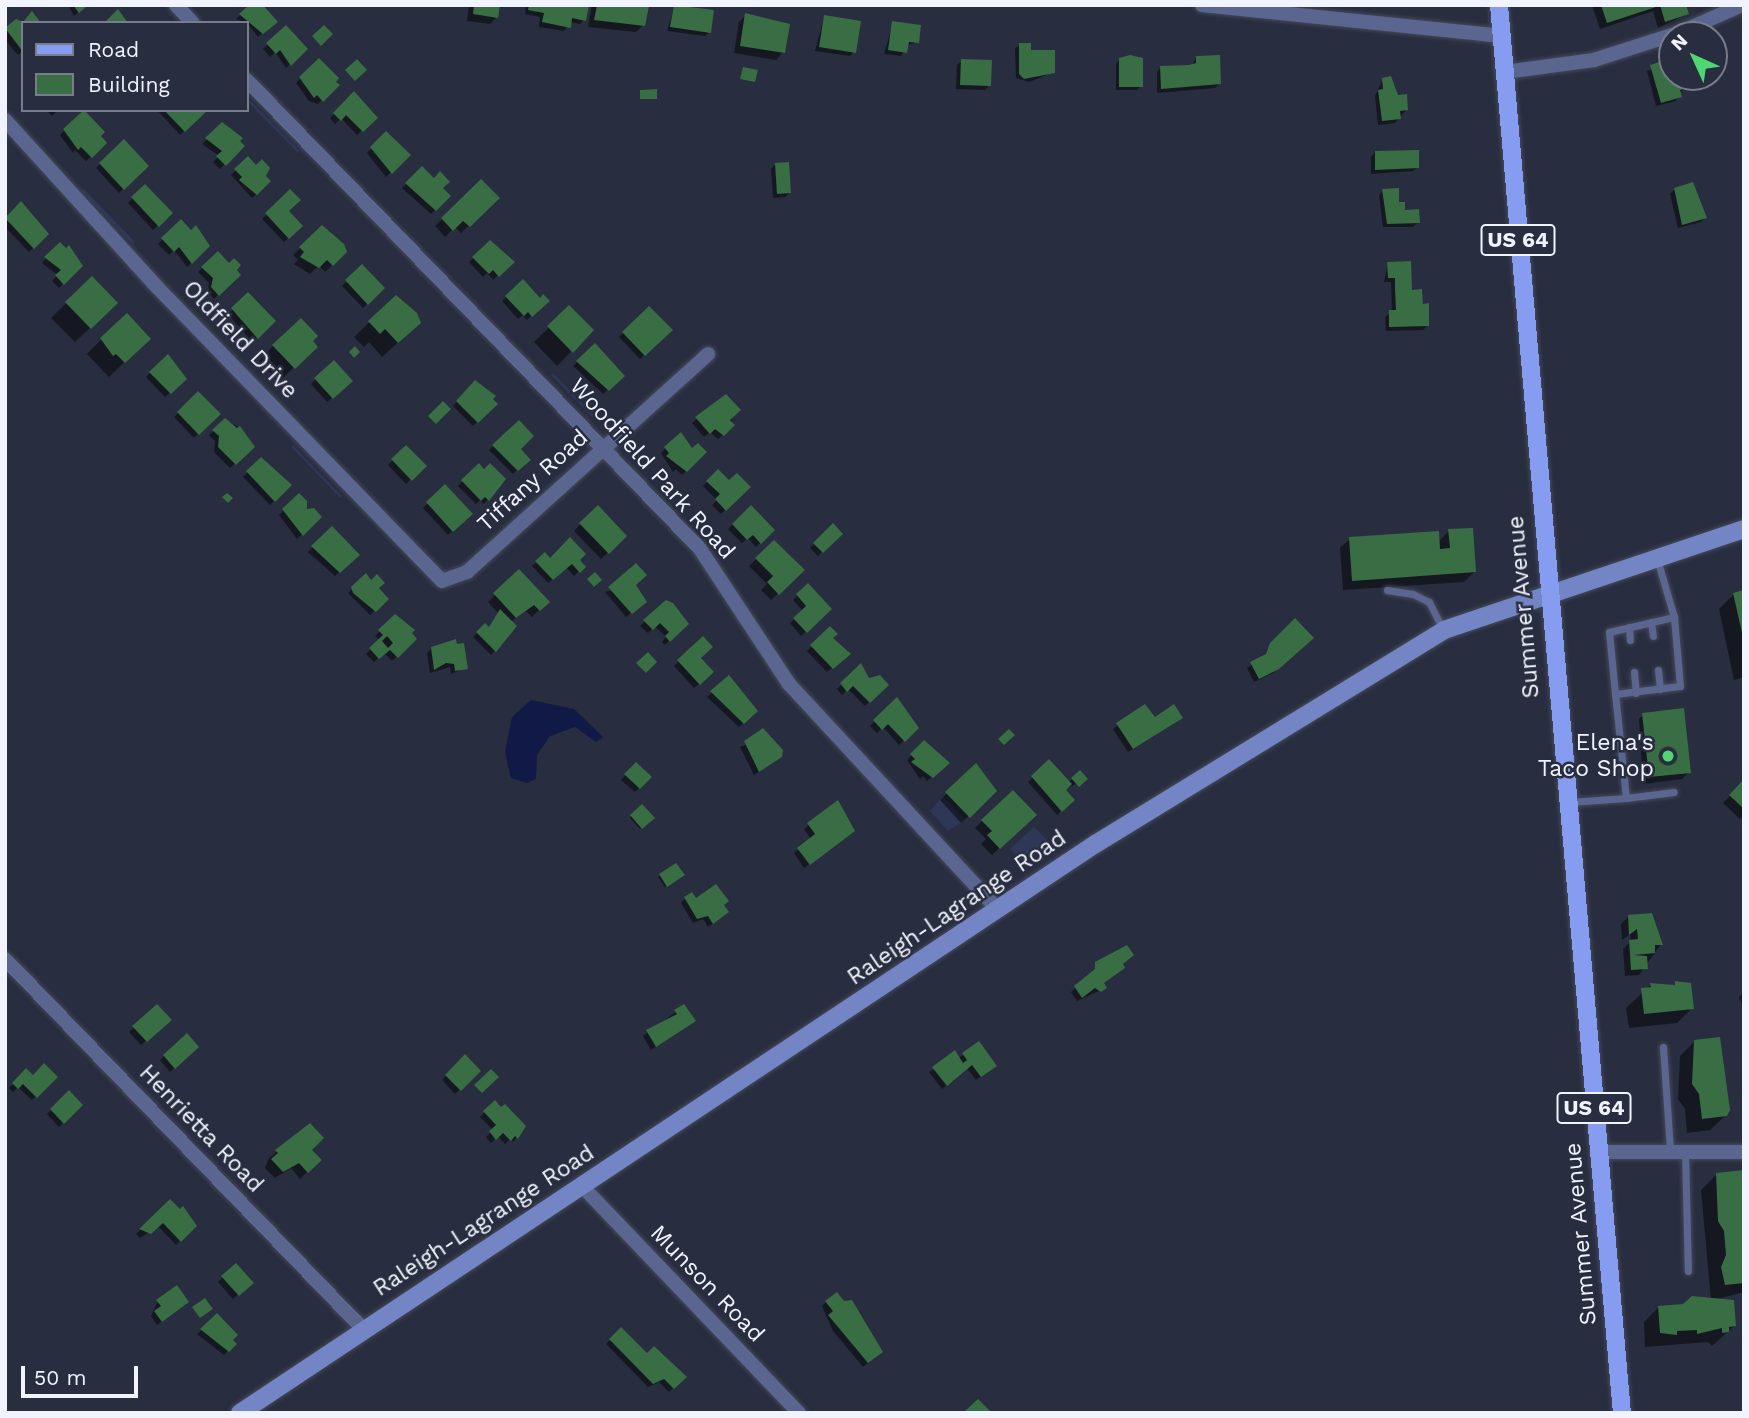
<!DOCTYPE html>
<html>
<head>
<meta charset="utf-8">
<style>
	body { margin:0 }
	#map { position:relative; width:1749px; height:1418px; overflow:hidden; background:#282d3f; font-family:"Work Sans",sans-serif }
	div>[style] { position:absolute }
	.green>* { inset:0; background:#2e3757 }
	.water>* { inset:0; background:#111947 }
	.shadow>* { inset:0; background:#0007 }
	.building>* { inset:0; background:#396d44 }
	.roads { filter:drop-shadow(0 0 2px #44495a) drop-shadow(0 0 2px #44495a) }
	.lane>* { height:7px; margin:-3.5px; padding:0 3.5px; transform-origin:3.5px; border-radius:3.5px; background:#5a668f }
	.street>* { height:14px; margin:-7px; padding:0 7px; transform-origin:7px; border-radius:7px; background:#5a668f }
	.secondary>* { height:18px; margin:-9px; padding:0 9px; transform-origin:9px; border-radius:9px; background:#7385c5 }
	.primary>* { height:18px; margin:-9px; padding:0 9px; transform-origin:9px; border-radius:9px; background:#869cf0 }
	.dots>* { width:19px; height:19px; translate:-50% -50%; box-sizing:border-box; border:4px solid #282d3f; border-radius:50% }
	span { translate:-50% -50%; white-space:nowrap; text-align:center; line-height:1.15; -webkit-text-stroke:5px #282d3f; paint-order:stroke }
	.shield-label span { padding:2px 5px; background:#282d3f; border:2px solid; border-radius:5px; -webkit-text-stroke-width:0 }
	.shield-label { font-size:21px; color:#f1f4fe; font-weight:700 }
	.street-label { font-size:23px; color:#f1f4fe }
	.poi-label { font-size:23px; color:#f1f4fe }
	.right { translate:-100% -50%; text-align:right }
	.frame { position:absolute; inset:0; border:7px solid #f1f4fe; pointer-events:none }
	.legend { position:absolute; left:21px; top:21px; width:228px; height:91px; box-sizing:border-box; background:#282d3f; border:2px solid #787d8b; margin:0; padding:9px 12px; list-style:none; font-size:21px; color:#f1f4fe }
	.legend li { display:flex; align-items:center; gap:14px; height:35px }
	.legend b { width:35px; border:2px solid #787d8b }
	.north { position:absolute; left:1658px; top:21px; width:70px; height:70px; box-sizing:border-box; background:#282d3f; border:2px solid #787d8b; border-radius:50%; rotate:315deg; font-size:19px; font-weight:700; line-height:28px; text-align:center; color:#f1f4fe }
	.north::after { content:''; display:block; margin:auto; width:24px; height:32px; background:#51d674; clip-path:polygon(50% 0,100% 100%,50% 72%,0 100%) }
	.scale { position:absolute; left:21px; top:1366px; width:117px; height:32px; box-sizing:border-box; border:4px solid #f1f4fe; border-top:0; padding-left:9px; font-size:21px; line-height:24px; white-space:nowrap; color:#f1f4fe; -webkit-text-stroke:5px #282d3f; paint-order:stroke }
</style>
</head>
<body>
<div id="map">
	<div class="green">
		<div style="clip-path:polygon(248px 98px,300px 151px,298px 153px,247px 101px)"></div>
		<div style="clip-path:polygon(84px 189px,135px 242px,133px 245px,82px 191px)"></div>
		<div style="clip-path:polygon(553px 373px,595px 416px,594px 419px,551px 375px)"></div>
		<div style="clip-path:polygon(293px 445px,342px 496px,340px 498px,291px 447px)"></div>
		<div style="clip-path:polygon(943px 796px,965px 820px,948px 831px,930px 811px)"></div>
		<div style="clip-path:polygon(1034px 827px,1051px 844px,1022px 862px,1010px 849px)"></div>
	</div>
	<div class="water">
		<div style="clip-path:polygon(531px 700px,574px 709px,603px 737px,596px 742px,575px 727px,550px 736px,537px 755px,536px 779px,527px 783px,511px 778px,505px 752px,512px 717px)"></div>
	</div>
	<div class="shadow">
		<div style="clip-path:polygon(68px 5px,86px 5px,74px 16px)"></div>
		<div style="clip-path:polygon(251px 5px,275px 21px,258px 37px,247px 23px,236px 19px)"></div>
		<div style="clip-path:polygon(469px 5px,499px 5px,497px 17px,490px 24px,467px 21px)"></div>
		<div style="clip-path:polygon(526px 5px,587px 5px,584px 20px,580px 24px,570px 22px,564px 31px,539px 27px,540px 17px,525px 14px)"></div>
		<div style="clip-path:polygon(592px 5px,647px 7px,643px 25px,636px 32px,588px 27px)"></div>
		<div style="clip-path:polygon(1592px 5px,1684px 5px,1687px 14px,1658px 28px,1653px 11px,1600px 29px)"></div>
		<div style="clip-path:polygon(675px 6px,709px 32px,705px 36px,667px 31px)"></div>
		<div style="clip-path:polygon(746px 15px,783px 52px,776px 60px,734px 53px,739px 22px)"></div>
		<div style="clip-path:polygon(824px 17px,854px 52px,850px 56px,815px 51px)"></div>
		<div style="clip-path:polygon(16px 22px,23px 50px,18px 55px,5px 40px,5px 31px)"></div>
		<div style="clip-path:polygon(893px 23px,917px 42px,906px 46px,901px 56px,884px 54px)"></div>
		<div style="clip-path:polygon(286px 27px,306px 49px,286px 68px,275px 52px,270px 57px,263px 49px)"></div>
		<div style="clip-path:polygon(1019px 45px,1029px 52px,1054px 72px,1029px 82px,1016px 78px,1015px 49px)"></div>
		<div style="clip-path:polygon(1196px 58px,1219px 84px,1215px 88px,1157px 93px,1157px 72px,1161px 67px,1192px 65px)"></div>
		<div style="clip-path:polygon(1120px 59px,1141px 86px,1137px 90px,1116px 90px,1116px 64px)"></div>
		<div style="clip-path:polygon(319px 60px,337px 85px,318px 104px,309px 101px,296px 83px)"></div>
		<div style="clip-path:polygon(962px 61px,989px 86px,985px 90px,956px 89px,957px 65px)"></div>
		<div style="clip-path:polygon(1672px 63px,1672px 77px,1697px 77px,1699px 83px,1679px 92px,1676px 101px,1656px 106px,1647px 71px)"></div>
		<div style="clip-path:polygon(1383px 79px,1407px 109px,1395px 123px,1378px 125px,1375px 96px)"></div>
		<div style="clip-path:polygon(354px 94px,375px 118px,357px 135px,341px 118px,335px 124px,330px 118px)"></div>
		<div style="clip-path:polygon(46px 110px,58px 110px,52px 116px)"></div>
		<div style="clip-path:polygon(157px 110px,205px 110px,180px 135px)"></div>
		<div style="clip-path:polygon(83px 112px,105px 143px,86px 161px,75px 150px,73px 153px,60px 135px)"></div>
		<div style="clip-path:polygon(223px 124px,241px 138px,238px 141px,243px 146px,220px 169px,213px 162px,219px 156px,202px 144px)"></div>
		<div style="clip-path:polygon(386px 133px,408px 155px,386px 177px,367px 153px)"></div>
		<div style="clip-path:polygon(124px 141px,147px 166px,119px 193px,96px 168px)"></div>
		<div style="clip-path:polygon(1375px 152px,1418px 167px,1413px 171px,1371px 174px,1371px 157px)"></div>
		<div style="clip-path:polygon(248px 159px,269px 181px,252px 198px,231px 175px)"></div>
		<div style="clip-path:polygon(775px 165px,789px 193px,785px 197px,773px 198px,771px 169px)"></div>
		<div style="clip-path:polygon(422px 169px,449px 196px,431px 214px,402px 188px)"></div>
		<div style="clip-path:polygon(481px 181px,497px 198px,461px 233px,455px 227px,445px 237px,435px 226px)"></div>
		<div style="clip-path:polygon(145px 186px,170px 213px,153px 230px,128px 203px)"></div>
		<div style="clip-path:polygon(1675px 189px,1705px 217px,1701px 222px,1678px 228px,1670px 194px)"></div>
		<div style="clip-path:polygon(290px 191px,286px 211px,301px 226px,284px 242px,262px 219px)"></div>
		<div style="clip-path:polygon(1383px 191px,1418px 222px,1413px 227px,1383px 227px,1379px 195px)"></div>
		<div style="clip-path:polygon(21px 204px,47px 234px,29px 252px,5px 227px,5px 219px)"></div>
		<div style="clip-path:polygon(181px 221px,208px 246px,187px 267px,174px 250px,169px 255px,158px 244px)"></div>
		<div style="clip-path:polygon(322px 228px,345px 252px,325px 272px,319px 265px,310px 274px,294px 264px,298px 260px,293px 255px)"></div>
		<div style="clip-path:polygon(490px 242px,512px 262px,493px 280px,487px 273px,483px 277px,469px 262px)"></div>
		<div style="clip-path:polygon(60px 244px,81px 265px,59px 288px,52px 281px,58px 275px,42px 263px)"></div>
		<div style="clip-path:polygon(217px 253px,239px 275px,214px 299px,208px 292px,209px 283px,198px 272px)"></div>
		<div style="clip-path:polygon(1388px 263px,1421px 305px,1428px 325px,1423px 330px,1386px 331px,1385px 317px,1392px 312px,1391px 282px,1384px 282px)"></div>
		<div style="clip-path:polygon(362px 266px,383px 288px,363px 308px,342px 286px)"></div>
		<div style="clip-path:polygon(92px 278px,116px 303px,75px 342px,51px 318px)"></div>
		<div style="clip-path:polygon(523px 282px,540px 300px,547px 301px,527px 320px,523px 315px,518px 319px,502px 301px)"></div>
		<div style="clip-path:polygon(248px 295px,273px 321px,252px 342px,228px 314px)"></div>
		<div style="clip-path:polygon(396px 297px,404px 337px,382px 357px,369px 342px,364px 347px,354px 337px)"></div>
		<div style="clip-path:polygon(569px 308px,592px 330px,557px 366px,534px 342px)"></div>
		<div style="clip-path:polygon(649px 308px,670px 330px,640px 359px,619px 337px)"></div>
		<div style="clip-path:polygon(102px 339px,134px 353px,109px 377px,87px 354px)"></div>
		<div style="clip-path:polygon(310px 341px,315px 346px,279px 382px,259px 361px,273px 346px)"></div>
		<div style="clip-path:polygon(594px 346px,623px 376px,603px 394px,573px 366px)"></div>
		<div style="clip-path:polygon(167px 356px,185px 379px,165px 397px,146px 377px)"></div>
		<div style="clip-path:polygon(334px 362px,350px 381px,327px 402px,311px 384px)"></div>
		<div style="clip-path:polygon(475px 382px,496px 404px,473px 426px,453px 406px)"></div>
		<div style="clip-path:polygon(198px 394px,218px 414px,194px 438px,174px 417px)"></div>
		<div style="clip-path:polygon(725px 396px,733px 425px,718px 439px,710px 432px,704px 437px,692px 423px)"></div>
		<div style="clip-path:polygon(225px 420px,239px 427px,253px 447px,230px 468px,214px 452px,215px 441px,209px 435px)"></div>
		<div style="clip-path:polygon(519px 422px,518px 449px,528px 459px,513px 474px,489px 450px)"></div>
		<div style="clip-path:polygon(680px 434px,692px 451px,705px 452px,682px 475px,676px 469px,673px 472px,661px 453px)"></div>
		<div style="clip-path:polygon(406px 447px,424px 466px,406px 484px,388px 465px)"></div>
		<div style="clip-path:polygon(261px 459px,290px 486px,270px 505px,243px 477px)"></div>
		<div style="clip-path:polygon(479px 465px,503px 479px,484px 504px,480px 500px,476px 504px,458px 486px)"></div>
		<div style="clip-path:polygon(718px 471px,729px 483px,748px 487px,721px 514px,712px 505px,717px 500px,703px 486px)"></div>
		<div style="clip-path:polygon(445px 487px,470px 514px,448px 535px,423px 508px)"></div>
		<div style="clip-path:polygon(299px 495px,305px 511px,320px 517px,297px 539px,279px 515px)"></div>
		<div style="clip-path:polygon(597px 507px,625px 536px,601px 559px,574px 531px)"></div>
		<div style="clip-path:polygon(751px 507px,773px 530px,756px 547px,748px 538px,742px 543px,728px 529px)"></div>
		<div style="clip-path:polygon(833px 526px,841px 534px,818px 556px,810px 548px)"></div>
		<div style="clip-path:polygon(332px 529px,357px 555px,335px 576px,308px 552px)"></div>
		<div style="clip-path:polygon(1449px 531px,1474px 572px,1464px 582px,1343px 590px,1340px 548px,1350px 539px,1438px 542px)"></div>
		<div style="clip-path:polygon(774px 542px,803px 570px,771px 600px,761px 590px,767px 584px,749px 566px)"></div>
		<div style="clip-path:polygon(545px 554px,550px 560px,578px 560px,583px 567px,574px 576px,566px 567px,548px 583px,532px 566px)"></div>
		<div style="clip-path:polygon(519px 572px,547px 602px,532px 617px,526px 611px,510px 622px,514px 626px,491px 655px,473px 637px,485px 626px,488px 629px,498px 613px,488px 602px)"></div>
		<div style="clip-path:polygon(366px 576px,386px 599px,370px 615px,348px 593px)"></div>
		<div style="clip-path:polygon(634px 585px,640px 606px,626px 617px,605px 592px)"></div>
		<div style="clip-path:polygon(808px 586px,830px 609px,801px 636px,790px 623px,803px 611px,793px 600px)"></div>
		<div style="clip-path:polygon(1744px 592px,1744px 677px,1734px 680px,1719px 609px,1734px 594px)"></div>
		<div style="clip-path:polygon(666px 602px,687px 623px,665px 645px,662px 642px,666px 637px,655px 626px,648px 633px,640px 626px)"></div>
		<div style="clip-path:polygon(395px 617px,415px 639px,392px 661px,384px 653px,374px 662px,366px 654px,380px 640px,375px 636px)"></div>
		<div style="clip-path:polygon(1295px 621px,1308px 642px,1273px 673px,1254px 682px,1247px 668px,1263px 657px)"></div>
		<div style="clip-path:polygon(830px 628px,831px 639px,848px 654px,827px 672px,807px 651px)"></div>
		<div style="clip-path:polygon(703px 639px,699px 658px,712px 672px,694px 688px,674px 666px)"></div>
		<div style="clip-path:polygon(432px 648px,466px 668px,451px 674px,450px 667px,430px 673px,427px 653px)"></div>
		<div style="clip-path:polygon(860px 666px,868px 680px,887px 685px,865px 706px,848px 689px,842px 695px,837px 689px)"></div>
		<div style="clip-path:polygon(729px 677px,755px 711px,739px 727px,707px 697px)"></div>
		<div style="clip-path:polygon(897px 700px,917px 728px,899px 745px,883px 727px,877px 733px,870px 726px)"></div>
		<div style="clip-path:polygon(1145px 706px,1154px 720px,1177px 722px,1128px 752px,1113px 729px)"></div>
		<div style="clip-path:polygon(1643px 715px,1689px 772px,1682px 779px,1643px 784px,1639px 719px)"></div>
		<div style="clip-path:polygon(771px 736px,780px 756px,754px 775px,740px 747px)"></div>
		<div style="clip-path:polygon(924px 742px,947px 763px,927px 781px,923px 776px,920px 779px,907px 760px)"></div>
		<div style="clip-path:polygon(1049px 762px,1068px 783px,1080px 772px,1085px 779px,1064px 790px,1073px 799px,1057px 815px,1028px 782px)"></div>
		<div style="clip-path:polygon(636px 764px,650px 777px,635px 792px,621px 780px)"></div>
		<div style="clip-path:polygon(976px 766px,995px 791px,961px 823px,940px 800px)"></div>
		<div style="clip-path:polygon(1744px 781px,1744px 816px,1740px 819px,1723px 803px)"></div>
		<div style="clip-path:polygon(1012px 792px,1034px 815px,992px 855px,981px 844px,986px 839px,975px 828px)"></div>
		<div style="clip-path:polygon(838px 803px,848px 835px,804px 868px,794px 853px,811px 839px,804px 829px)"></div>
		<div style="clip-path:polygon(642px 806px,652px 818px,640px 829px,630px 818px)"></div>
		<div style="clip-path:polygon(675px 865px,681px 877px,665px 887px,658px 877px)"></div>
		<div style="clip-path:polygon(685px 899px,696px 901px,723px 916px,708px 927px,703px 919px,693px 923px,681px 903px)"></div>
		<div style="clip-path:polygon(1628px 917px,1661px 944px,1639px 975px,1625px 976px,1623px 949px,1631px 941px,1630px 934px,1622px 940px,1621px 924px)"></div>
		<div style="clip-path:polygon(1113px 952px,1115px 956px,1102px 983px,1105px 988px,1077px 1001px,1071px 992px)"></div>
		<div style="clip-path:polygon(1651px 985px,1692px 1008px,1677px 1023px,1629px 1028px,1626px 1008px)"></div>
		<div style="clip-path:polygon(1744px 992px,1744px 1010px,1739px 997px)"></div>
		<div style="clip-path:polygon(157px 1006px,169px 1020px,141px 1045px,129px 1032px)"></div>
		<div style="clip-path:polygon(684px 1006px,694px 1021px,651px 1050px,643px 1036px)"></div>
		<div style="clip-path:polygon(187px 1036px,197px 1047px,170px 1072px,160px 1060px)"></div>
		<div style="clip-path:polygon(1695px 1041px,1726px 1115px,1710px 1130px,1687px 1133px,1685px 1109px,1678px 1099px,1680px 1056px)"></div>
		<div style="clip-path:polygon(964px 1055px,990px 1070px,976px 1080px,967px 1068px,942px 1089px,929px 1072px)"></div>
		<div style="clip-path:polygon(465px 1057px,479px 1071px,455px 1094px,442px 1080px)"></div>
		<div style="clip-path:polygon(26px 1071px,33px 1077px,55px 1077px,32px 1100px,18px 1087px,13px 1092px,9px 1088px)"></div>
		<div style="clip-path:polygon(69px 1093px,81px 1105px,59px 1127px,47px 1114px)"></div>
		<div style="clip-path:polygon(495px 1103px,524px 1127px,513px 1142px,510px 1139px,505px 1144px,498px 1136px,491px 1143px,486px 1137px,493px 1130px,480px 1117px)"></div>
		<div style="clip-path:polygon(310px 1125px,310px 1150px,319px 1160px,300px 1179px,291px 1168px,275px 1178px,265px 1168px,269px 1158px)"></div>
		<div style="clip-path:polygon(1744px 1172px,1744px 1292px,1717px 1299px,1734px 1326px,1712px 1346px,1708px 1342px,1645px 1347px,1644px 1322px,1658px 1308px,1711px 1300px,1701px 1190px,1716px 1175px)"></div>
		<div style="clip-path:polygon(170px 1202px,194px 1226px,176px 1245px,158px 1226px,140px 1238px,136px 1234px)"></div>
		<div style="clip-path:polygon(236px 1265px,251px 1283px,233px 1299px,218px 1282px)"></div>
		<div style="clip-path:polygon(158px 1301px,183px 1306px,157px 1325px,151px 1316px)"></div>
		<div style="clip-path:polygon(826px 1302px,876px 1356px,863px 1367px,833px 1331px,822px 1306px)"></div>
		<div style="clip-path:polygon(217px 1316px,235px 1344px,224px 1355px,197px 1334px)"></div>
		<div style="clip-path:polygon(621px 1329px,647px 1355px,684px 1377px,669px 1392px,659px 1382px,648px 1387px,606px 1344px)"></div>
	</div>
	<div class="building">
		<div style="clip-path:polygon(73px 5px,85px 5px,86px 7px,79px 13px)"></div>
		<div style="clip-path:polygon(249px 5px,263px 5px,278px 22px,263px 34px,239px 14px)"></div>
		<div style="clip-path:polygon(474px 5px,500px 5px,498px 18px,473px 14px)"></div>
		<div style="clip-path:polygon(529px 5px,589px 5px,586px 21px,572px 18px,571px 28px,542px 22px,544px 13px,528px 10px)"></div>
		<div style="clip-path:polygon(597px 5px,649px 6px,645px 26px,594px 20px)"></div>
		<div style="clip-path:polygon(674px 5px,714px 10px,711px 33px,670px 27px)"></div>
		<div style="clip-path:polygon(1601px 5px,1659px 5px,1659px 6px,1607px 23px)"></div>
		<div style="clip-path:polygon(1660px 5px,1686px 5px,1689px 14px,1665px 22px)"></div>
		<div style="clip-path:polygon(118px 9px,128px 23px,104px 23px)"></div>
		<div style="clip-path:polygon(32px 11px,41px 23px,23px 23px,23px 52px,5px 28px,16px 19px,23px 22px)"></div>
		<div style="clip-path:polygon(745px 13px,790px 24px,785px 53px,740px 46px)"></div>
		<div style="clip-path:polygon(824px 15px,861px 21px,856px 53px,819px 47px)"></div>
		<div style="clip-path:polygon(892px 21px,921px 25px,919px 43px,909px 42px,907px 53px,888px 50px)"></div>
		<div style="clip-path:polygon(286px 25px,308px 49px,291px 66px,280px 50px,276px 54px,266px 43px)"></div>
		<div style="clip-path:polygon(324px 25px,333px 34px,321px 46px,312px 36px)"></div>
		<div style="clip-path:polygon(1019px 43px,1031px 43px,1031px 50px,1055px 50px,1055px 73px,1024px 79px,1019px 74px)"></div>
		<div style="clip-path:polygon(1130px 55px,1143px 58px,1143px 87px,1119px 87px,1119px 58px)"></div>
		<div style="clip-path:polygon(1220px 55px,1221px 84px,1161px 89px,1160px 66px,1189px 65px,1196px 63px,1196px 56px)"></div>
		<div style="clip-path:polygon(319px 58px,339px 78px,336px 82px,340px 85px,323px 102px,317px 95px,314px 98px,299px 77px)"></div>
		<div style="clip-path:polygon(1672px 58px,1672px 77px,1699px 77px,1700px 84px,1680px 90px,1682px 97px,1661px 103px,1650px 65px)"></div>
		<div style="clip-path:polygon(357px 59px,367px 70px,355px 81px,345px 70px)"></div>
		<div style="clip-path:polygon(961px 59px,992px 60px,991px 86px,960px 85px)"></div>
		<div style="clip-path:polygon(743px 67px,758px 70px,755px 82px,740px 79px)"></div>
		<div style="clip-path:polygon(1391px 76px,1398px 95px,1407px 94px,1408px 110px,1400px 111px,1401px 119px,1382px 121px,1378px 90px,1383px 89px,1382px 78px)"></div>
		<div style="clip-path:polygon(657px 89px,657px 99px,640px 99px,640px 90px)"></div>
		<div style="clip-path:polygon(354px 91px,378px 118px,363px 132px,346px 115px,341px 121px,333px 113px)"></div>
		<div style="clip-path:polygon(84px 110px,105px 132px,101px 136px,107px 143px,92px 158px,81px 147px,78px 150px,63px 129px)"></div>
		<div style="clip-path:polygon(164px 110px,208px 110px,185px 132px)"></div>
		<div style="clip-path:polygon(222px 122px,243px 138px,240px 141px,245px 146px,226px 166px,216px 156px,222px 151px,205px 138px)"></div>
		<div style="clip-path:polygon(386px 131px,411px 155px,392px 174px,370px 147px)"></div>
		<div style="clip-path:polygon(124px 139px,149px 166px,124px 190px,99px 163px)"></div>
		<div style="clip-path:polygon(1419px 150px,1419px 168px,1375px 170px,1375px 151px)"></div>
		<div style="clip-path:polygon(248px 156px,256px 165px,262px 159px,270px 168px,266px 176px,271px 181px,257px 195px,239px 180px,242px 177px,234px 169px)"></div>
		<div style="clip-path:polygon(789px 162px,791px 193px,777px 194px,775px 163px)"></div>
		<div style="clip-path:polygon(422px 166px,434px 178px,440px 171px,450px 182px,443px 188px,451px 196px,436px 211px,405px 183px)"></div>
		<div style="clip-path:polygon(481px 179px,500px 198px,470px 227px,463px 221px,453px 231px,441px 218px)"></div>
		<div style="clip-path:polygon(1693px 182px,1707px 218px,1682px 225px,1674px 188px)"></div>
		<div style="clip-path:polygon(145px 184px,173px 213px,159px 227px,131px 197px)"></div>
		<div style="clip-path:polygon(1399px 188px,1399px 202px,1405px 202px,1405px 210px,1419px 209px,1420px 223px,1387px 224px,1382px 189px)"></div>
		<div style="clip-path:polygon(290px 189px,301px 200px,289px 211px,303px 226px,289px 239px,265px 213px)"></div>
		<div style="clip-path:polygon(21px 201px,49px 234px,34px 249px,5px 218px)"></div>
		<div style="clip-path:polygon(181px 219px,191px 230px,196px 225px,210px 246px,192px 264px,179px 247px,174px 252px,161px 238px)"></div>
		<div style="clip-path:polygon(322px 225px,344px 244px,347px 252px,333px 266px,327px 260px,319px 268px,300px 257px,304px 252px,299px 247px)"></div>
		<div style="clip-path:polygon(490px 240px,515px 262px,499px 277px,493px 270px,489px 274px,472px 257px)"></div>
		<div style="clip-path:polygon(60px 242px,66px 248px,69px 245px,83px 266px,64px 285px,55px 275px,61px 270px,44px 257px)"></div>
		<div style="clip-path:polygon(218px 251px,229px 263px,234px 258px,241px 265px,237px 270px,241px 275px,219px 296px,211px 287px,213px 278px,201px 267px)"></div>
		<div style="clip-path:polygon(1411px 261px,1412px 290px,1422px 289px,1423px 304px,1429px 303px,1429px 326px,1389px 327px,1389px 310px,1396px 310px,1395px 289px,1395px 278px,1388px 278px,1387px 262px)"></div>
		<div style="clip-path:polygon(362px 264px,385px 288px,368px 305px,345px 280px)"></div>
		<div style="clip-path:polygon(92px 276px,118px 303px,91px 329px,65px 302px)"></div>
		<div style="clip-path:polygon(523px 279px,540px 298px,543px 294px,550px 301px,532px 317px,528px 312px,524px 316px,505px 296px)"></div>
		<div style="clip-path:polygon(248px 292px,276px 321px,258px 339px,231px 308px)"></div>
		<div style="clip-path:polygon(396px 295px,417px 313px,421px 323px,398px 343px,385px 329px,380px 334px,368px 321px)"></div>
		<div style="clip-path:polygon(569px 305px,594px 330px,573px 353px,547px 326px)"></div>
		<div style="clip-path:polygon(649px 306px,673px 330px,645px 356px,622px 332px)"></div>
		<div style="clip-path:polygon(127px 313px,151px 339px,125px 363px,116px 354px,113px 356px,100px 338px)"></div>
		<div style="clip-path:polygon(301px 318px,318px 336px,313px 341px,318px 347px,295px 369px,272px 345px)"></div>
		<div style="clip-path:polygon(595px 343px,625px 376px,609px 391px,576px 361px)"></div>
		<div style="clip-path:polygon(355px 346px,360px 352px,354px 358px,349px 352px)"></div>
		<div style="clip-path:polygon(168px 354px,187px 379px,171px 394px,149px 372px)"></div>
		<div style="clip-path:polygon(334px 360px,353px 381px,333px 399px,314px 378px)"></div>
		<div style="clip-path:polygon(475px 380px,496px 396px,493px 399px,498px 404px,478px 423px,456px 401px)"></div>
		<div style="clip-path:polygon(198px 391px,221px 414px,199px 435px,177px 412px)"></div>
		<div style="clip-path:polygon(726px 394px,741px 410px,730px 420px,735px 425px,724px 436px,715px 429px,710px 434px,695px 417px)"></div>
		<div style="clip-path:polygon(443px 401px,451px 409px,436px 424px,428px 416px)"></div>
		<div style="clip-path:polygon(225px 418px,237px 428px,240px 426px,255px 447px,236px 465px,218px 447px,219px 436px,212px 430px)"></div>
		<div style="clip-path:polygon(519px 420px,534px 436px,521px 449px,531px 460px,518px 471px,492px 445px)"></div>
		<div style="clip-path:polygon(681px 432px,692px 448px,698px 443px,707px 452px,687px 472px,666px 456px,669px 453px,664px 447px)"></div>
		<div style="clip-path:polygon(406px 445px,427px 466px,412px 481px,391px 459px)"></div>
		<div style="clip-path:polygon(261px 457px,292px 485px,275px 502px,246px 471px)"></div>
		<div style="clip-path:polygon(479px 463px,484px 469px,490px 463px,506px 479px,489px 501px,485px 497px,481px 501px,461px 480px)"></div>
		<div style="clip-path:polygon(718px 469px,729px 480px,737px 473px,751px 487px,726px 511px,715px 499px,720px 494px,706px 481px)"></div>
		<div style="clip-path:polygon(445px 484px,473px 514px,453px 532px,426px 502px)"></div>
		<div style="clip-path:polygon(227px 493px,233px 498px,228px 503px,222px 497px)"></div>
		<div style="clip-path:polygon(299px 493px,307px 501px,307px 509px,314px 508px,322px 517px,303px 536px,282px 509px)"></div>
		<div style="clip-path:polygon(598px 505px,627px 536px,609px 554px,579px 523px)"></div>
		<div style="clip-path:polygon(751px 505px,775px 530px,761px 544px,753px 535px,747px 540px,732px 524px)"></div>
		<div style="clip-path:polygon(833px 523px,843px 534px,823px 553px,813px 543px)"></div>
		<div style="clip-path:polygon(332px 526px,360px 555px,340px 573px,311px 546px)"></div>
		<div style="clip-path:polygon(1473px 528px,1476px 572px,1352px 581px,1349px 537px,1439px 531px,1440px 549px,1450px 548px,1448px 529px)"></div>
		<div style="clip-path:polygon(570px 537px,586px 554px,580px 560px,586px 567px,580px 573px,572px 564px,553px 580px,535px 561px,545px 552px,550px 558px)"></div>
		<div style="clip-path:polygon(774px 540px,805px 570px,779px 595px,767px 582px,773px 576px,755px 558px)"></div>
		<div style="clip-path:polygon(636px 563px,647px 575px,636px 585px,647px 602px,632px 614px,608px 587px)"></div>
		<div style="clip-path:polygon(519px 569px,550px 602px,540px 611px,534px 605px,516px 618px,493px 593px)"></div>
		<div style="clip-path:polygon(595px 572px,602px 580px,594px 587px,587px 579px)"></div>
		<div style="clip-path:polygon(366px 573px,371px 580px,377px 574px,385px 583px,379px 588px,389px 599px,376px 612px,353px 593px,351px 587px)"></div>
		<div style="clip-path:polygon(808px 583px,832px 609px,807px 633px,793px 618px,806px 606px,796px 594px)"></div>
		<div style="clip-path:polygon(1744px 590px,1744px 637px,1743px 637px,1733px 593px)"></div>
		<div style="clip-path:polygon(666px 600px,673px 603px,689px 624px,670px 642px,665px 636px,669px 632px,660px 623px,653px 630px,643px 620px)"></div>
		<div style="clip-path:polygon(500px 609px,517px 626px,496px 652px,476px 632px,485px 623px,489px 627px)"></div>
		<div style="clip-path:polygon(evenodd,395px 614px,415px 630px,412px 633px,417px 639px,398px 658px,390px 650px,379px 659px,369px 648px,383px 635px,378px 630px,395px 614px,387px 636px,393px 643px,388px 648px,382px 641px,387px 636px)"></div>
		<div style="clip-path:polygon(1295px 618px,1314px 638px,1279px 669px,1259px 679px,1250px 662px,1266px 654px,1270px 643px)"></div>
		<div style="clip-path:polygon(830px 626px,838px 634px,833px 638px,851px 654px,833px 669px,810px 645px)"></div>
		<div style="clip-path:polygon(703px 636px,713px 647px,701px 658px,714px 672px,700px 685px,677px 660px)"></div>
		<div style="clip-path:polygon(456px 639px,457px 644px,464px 643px,468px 669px,455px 671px,454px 664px,446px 663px,434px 670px,431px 647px)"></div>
		<div style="clip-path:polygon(648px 652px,657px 662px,646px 673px,636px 663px)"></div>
		<div style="clip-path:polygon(861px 663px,869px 678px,880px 675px,889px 685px,870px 703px,853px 686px,847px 692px,840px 683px)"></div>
		<div style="clip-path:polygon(729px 675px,758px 711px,744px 724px,710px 691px)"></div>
		<div style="clip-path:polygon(897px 697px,919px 728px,905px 742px,888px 724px,882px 730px,873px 720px)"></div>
		<div style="clip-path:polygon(1145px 704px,1155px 717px,1174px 704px,1183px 718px,1133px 749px,1116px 723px)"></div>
		<div style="clip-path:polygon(1684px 708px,1691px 773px,1649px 777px,1642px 713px)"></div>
		<div style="clip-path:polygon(763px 728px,783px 750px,782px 757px,759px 772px,744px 741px)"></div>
		<div style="clip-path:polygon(1009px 729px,1015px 735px,1004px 745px,998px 739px)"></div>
		<div style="clip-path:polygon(924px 740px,950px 763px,933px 778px,911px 762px,915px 759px,910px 754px)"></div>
		<div style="clip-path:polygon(1049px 759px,1072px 784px,1066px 790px,1075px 800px,1062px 812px,1031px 776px)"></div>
		<div style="clip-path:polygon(636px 762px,652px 777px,640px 789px,624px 774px)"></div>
		<div style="clip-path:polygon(976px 763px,997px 791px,970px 818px,945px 792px)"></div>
		<div style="clip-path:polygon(1080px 770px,1088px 779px,1079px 787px,1071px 778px)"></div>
		<div style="clip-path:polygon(1744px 779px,1744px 809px,1729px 795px)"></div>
		<div style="clip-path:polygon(1013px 790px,1037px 815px,1000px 849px,987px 835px,992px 831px,981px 820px)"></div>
		<div style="clip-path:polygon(838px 800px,855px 831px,810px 865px,797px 848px,815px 834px,807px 823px)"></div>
		<div style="clip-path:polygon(642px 804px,655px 818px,642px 829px,630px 815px)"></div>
		<div style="clip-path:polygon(676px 863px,685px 875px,667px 887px,659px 874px)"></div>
		<div style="clip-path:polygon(716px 884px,729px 901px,724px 905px,729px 912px,713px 924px,708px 916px,697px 919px,684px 897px,692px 892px,696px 898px)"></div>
		<div style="clip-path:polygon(1652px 913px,1663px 945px,1655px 945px,1655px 953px,1634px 955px,1647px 956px,1648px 969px,1631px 970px,1629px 940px,1638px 939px,1637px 929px,1629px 935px,1628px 915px)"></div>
		<div style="clip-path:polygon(1127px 945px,1134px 955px,1123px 964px,1125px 968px,1104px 983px,1107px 988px,1101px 992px,1095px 988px,1082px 998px,1074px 986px,1095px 969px,1095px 962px)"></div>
		<div style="clip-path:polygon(1675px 981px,1691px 983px,1694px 1009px,1644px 1014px,1641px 988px,1651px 987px,1650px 983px,1675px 985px)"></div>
		<div style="clip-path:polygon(157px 1004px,172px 1020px,147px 1042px,132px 1026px)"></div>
		<div style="clip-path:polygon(684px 1004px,696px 1021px,656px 1047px,646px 1030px,677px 1014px,674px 1010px)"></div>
		<div style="clip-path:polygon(187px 1033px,199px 1047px,175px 1069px,163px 1055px)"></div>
		<div style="clip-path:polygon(1720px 1037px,1730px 1110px,1727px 1116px,1702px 1119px,1699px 1094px,1692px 1084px,1694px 1040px)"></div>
		<div style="clip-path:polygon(979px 1041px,997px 1066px,981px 1077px,972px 1065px,947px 1086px,932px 1067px,955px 1050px,963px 1063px,967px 1060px,962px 1053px)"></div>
		<div style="clip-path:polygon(465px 1054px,481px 1071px,461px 1091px,445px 1075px)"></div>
		<div style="clip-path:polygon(44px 1063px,58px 1077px,37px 1098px,23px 1084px,18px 1089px,12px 1083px,26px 1068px,33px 1075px)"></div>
		<div style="clip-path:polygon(491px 1069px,499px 1077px,482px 1093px,474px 1085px)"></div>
		<div style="clip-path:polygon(69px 1090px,83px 1105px,64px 1124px,50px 1109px)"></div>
		<div style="clip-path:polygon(495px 1100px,501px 1107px,505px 1104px,526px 1126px,518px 1139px,515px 1136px,511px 1141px,503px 1133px,496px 1140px,489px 1131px,496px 1125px,483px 1111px)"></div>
		<div style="clip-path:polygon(310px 1123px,324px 1138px,312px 1150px,322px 1160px,308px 1173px,299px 1163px,283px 1172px,271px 1159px,278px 1153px,275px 1150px)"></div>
		<div style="clip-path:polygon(1744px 1170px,1744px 1283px,1725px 1285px,1721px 1267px,1726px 1255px,1724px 1231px,1718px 1221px,1716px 1173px)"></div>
		<div style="clip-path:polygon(170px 1199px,180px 1209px,183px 1206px,197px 1226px,181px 1242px,163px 1223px,151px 1234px,139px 1229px)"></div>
		<div style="clip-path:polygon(236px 1263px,254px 1283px,239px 1296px,221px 1276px)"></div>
		<div style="clip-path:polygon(177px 1285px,189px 1302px,162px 1322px,154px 1311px,161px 1306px,156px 1300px)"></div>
		<div style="clip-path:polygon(837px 1292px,844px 1301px,852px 1300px,883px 1352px,868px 1363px,828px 1315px,833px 1311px,825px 1301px)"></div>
		<div style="clip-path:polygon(1692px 1296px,1734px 1300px,1736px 1326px,1729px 1327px,1729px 1332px,1722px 1333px,1722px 1328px,1697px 1334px,1697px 1330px,1677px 1331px,1677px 1335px,1660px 1333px,1658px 1306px,1683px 1304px)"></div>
		<div style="clip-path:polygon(205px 1298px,213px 1309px,200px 1318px,192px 1307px)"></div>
		<div style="clip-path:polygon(217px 1313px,238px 1335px,233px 1340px,237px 1344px,229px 1352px,200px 1329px)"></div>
		<div style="clip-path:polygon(621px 1327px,647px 1353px,654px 1346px,687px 1377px,674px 1389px,664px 1379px,653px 1384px,609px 1339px)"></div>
		<div style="clip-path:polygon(978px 1399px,992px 1413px,963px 1413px)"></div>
	</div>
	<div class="roads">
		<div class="lane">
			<div style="left:1387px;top:590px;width:26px;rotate:9deg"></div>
			<div style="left:1413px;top:594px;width:18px;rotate:27deg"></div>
			<div style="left:1429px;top:602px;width:30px;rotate:63deg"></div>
			<div style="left:1651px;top:622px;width:14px;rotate:82deg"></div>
			<div style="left:1629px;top:627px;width:13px;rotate:86deg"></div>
			<div style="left:1658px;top:670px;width:19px;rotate:84deg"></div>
			<div style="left:1634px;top:672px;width:21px;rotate:85deg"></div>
			<div style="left:1615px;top:694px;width:62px;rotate:-95.5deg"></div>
			<div style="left:1609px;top:632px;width:67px;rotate:-13deg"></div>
			<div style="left:1626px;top:798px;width:48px;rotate:-7.1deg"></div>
			<div style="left:1570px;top:802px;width:56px;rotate:-4.1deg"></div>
			<div style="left:1626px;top:798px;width:105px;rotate:-96deg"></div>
			<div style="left:1615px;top:694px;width:65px;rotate:-7deg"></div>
			<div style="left:1680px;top:686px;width:69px;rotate:-95deg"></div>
			<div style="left:1674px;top:617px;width:60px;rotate:-106.3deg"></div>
			<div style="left:1663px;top:1047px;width:104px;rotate:86.1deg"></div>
			<div style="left:1685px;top:1152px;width:119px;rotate:88.6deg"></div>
		</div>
		<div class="street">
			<div style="left:176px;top:5px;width:25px;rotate:47deg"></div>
			<div style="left:1202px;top:5px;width:302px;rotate:5.9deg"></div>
			<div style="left:1674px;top:35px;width:74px;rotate:-23.8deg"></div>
			<div style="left:1505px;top:72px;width:90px;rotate:-7.7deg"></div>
			<div style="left:1594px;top:60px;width:82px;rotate:-17.8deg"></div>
			<div style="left:247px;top:80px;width:652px;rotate:45.99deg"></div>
			<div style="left:700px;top:549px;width:162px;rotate:56.6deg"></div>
			<div style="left:789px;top:684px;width:308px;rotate:47.2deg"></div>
			<div style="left:5px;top:120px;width:226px;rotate:47.7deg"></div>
			<div style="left:157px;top:287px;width:409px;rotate:45.9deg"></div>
			<div style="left:442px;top:581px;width:27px;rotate:-20deg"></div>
			<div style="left:467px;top:572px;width:325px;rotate:-42.1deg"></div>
			<div style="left:5px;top:959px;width:516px;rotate:45.94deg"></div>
			<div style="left:1598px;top:1152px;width:146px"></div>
			<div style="left:582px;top:1186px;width:314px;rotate:46.3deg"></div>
		</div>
		<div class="secondary">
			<div style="left:240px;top:1413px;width:1029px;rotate:-33.63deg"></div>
			<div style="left:1097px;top:843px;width:407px;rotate:-31.5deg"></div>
			<div style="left:1444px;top:630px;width:317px;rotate:-18.6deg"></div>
		</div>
		<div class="primary">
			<div style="left:1499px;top:5px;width:1413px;rotate:85.01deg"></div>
		</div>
	</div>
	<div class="dots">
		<div style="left:1668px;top:756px;background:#51d674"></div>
	</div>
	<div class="shield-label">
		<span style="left:1518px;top:240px">US 64</span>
		<span style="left:1594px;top:1108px">US 64</span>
	</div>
	<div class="street-label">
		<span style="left:240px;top:340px;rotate:46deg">Oldfield Drive</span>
		<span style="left:652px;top:469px;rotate:48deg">Woodfield Park Road</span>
		<span style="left:533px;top:481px;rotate:-42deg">Tiffany Road</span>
		<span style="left:1524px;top:607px;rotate:-95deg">Summer Avenue</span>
		<span style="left:957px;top:908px;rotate:-34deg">Raleigh-Lagrange Road</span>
		<span style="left:201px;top:1129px;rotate:46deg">Henrietta Road</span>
		<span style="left:484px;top:1221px;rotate:-33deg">Raleigh-Lagrange Road</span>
		<span style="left:1581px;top:1234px;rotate:-95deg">Summer Avenue</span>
		<span style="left:707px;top:1284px;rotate:46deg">Munson Road</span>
	</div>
	<div class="poi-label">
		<span class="right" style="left:1654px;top:756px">Elena's<br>Taco Shop</span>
	</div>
	<div class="frame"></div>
	<ul class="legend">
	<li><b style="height:9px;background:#869cf0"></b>Road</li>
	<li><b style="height:19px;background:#396d44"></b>Building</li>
	</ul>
	<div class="north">N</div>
	<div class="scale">50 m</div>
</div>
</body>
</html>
